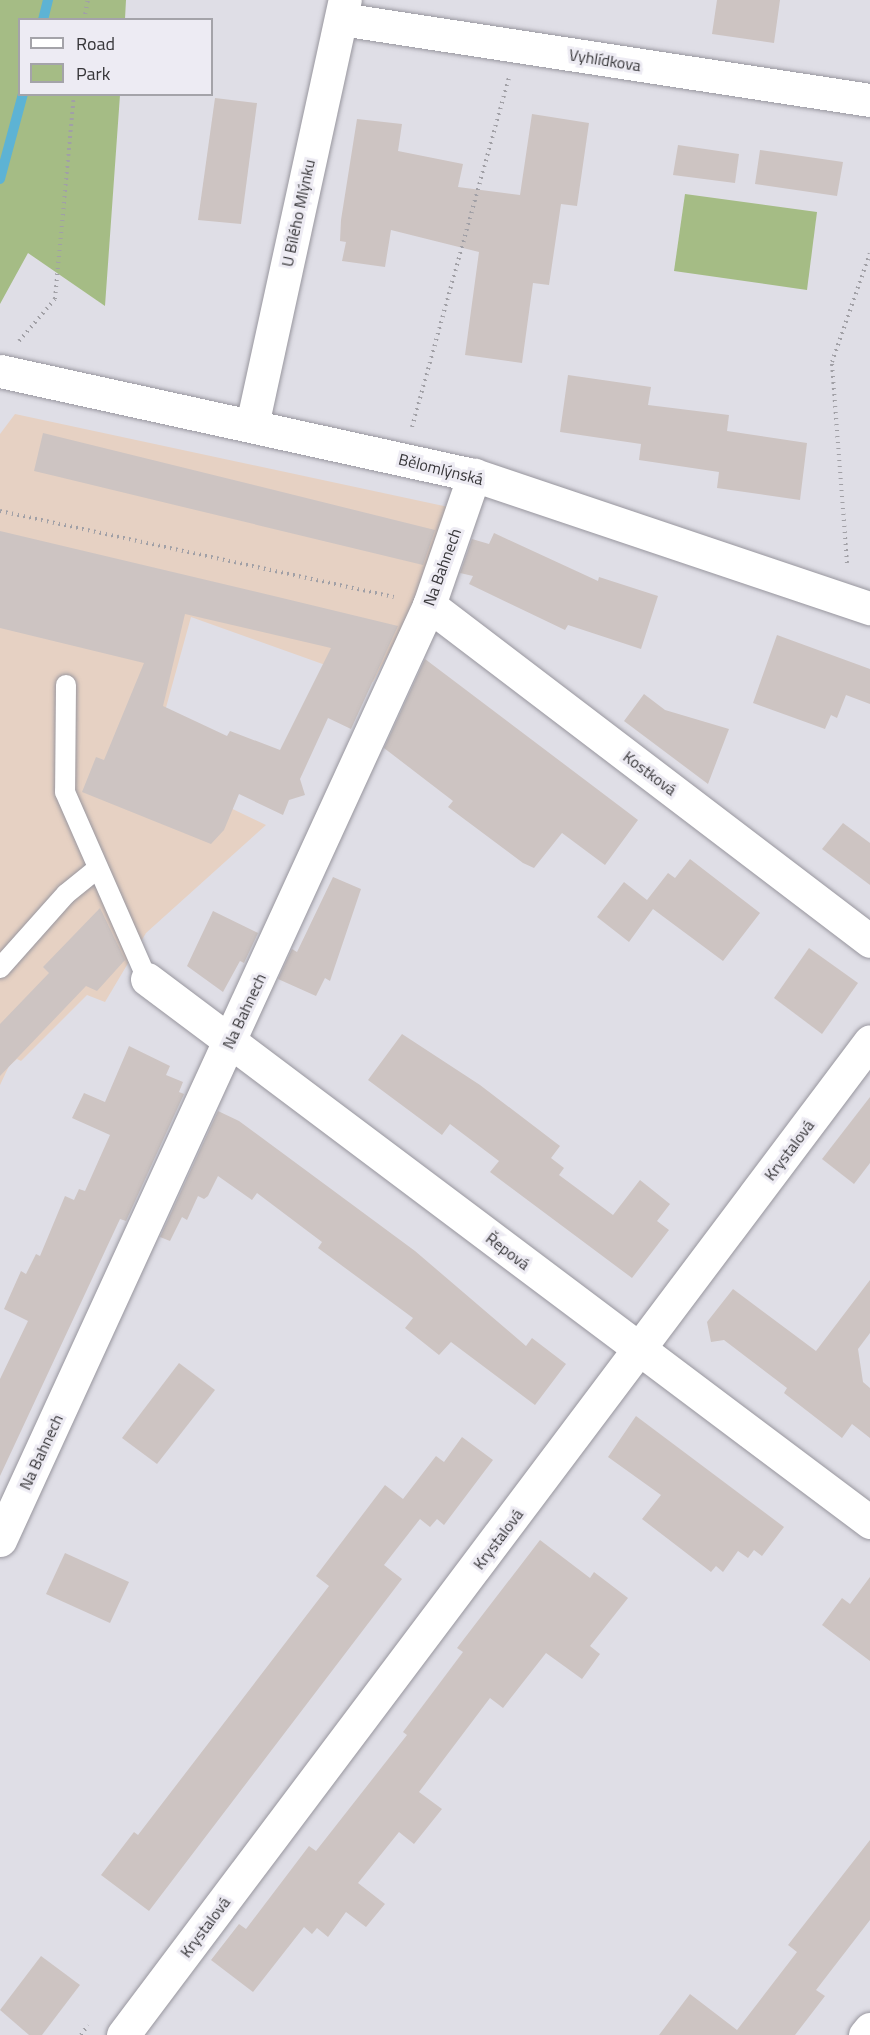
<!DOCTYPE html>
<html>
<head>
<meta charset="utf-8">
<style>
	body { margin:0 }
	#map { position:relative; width:870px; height:2035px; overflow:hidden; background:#dfdee6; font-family:"Titillium Web",sans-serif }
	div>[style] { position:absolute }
	.industrial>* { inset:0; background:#e6d1c3 }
	.green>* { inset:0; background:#a5bc85 }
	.stream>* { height:10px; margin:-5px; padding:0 5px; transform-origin:5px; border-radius:5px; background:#5db3d4 }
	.building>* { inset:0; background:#cdc4c2 }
	.path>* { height:4px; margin-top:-2px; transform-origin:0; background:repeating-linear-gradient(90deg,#a1a0a6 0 1.5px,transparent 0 6px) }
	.roads { filter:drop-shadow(0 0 2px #98969e) drop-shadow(0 0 2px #98969e) }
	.lane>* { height:20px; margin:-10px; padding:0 10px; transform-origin:10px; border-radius:10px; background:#fff }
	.street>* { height:33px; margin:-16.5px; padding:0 16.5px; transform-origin:16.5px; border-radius:16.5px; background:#fff }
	span { translate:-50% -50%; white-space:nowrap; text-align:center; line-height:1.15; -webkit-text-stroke:6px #edebf3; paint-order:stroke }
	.street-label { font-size:16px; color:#373639 }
	.legend { position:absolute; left:18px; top:18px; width:195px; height:78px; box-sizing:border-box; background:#edebf3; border:2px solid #a4a3a9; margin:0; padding:8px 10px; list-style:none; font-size:18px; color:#373639 }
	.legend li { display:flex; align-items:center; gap:12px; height:30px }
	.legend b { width:30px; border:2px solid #a4a3a9 }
</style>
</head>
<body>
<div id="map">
	<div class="industrial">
		<div style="clip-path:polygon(15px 414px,453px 508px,420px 595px,373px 682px,191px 617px,149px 769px,266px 825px,146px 933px,105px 1002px,87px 995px,21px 1061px,17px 1059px,9px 1066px,0 1085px,0 434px)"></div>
	</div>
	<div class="green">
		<div style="clip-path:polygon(0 0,126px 0,125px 19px,20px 20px,20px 94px,120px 95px,105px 306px,28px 253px,0 304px)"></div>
		<div style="clip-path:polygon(685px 194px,817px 212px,807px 290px,674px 271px)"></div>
	</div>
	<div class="stream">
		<div style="left:43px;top:20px;width:21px;rotate:-76deg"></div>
		<div style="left:0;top:179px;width:88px;rotate:-74.9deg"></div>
	</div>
	<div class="building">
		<div style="clip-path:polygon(717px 0,780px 0,774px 43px,712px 34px)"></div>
		<div style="clip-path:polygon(215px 98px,257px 103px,241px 224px,198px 220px)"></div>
		<div style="clip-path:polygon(532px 114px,589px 123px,577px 206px,561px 204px,549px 285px,533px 283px,522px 363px,465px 355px,479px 252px,391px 230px,385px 267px,342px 261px,346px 242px,340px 241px,341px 220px,357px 119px,402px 124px,398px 151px,463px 164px,458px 187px,520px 195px)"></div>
		<div style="clip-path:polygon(678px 145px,739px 154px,735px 183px,673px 175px)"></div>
		<div style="clip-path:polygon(760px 150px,843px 162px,837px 196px,755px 184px)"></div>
		<div style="clip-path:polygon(568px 375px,651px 387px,648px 405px,729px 415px,727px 431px,807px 443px,800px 500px,717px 488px,719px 472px,639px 460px,641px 444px,560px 432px)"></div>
		<div style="clip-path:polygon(43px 433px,254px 485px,435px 530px,423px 565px,55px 476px,34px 471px)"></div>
		<div style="clip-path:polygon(evenodd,0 531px,278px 597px,398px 626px,351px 729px,328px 718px,300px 779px,305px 795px,289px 800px,283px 815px,239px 794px,224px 830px,211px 844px,82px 792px,96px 757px,104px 760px,144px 663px,0 628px,0 531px,185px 614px,331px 648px,280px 750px,230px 731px,227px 736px,163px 706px,185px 614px)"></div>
		<div style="clip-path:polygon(494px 533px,598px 581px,599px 577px,658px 596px,641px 649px,568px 625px,565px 630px,469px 584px,473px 576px,460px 573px,472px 539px,489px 544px)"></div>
		<div style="clip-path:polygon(777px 635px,870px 669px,870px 704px,846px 695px,837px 718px,831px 715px,825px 729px,753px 703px)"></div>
		<div style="clip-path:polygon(425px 659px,638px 820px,605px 865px,562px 833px,534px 868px,523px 863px,448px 807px,453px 801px,384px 748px)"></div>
		<div style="clip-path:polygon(644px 694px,665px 710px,729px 729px,708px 784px,624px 721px)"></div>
		<div style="clip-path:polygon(843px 823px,870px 843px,870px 885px,822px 849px)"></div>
		<div style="clip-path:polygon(690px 859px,760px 913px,723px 961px,653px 909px,629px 942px,597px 917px,624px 882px,647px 900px,668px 873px,675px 878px)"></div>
		<div style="clip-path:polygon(333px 877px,361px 889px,330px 981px,325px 978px,316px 996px,278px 979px,292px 949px,297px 952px)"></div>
		<div style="clip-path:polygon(100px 908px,125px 960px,97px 991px,86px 986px,0 1076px,0 1024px,49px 973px,43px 967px)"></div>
		<div style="clip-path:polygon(213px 911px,258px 933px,244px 963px,240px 961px,223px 992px,187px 966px)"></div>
		<div style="clip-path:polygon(809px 948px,858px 983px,822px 1034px,774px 998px)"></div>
		<div style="clip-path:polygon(402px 1034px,480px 1085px,560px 1146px,551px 1158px,564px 1168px,559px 1175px,613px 1215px,640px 1180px,670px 1204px,657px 1221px,669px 1230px,632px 1278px,490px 1172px,499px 1161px,450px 1124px,442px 1135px,368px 1080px)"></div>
		<div style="clip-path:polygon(129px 1046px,170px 1066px,166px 1075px,183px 1082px,179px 1092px,184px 1094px,126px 1221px,120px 1219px,0 1476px,0 1379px,28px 1321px,4px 1309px,21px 1271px,26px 1274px,36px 1254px,40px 1256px,65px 1196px,74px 1200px,79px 1189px,85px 1191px,110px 1135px,72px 1118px,84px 1093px,105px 1102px)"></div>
		<div style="clip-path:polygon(870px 1097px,870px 1163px,854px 1184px,822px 1159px)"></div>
		<div style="clip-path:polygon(218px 1111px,239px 1121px,415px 1251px,526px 1346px,532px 1338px,566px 1364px,535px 1405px,451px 1342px,439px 1355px,405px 1328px,413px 1318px,318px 1248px,322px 1242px,257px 1193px,252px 1200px,218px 1176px,208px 1196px,204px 1199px,198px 1196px,187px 1220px,182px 1217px,170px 1241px,160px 1237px)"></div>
		<div style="clip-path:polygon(870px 1280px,870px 1333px,858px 1349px,863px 1382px,870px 1388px,870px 1438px,852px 1424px,842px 1438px,784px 1393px,787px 1388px,724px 1340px,711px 1342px,707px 1322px,733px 1289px,816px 1351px)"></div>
		<div style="clip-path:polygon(179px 1363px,215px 1390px,157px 1464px,122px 1438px)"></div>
		<div style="clip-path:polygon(636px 1416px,784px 1527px,762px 1556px,754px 1550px,748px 1558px,738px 1551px,723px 1572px,716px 1566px,711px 1572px,642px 1519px,661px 1495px,608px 1457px)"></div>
		<div style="clip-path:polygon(462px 1437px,493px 1460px,444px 1525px,437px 1519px,430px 1527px,420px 1519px,384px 1565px,402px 1579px,149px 1911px,101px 1875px,134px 1832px,138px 1835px,329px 1586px,316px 1576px,385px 1485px,403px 1499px,436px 1456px,444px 1462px)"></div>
		<div style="clip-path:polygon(540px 1540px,590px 1578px,594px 1572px,628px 1598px,590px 1646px,600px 1654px,582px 1679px,546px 1653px,503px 1708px,490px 1698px,419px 1792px,442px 1809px,414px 1844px,399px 1832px,358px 1883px,385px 1904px,366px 1927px,346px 1912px,328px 1937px,317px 1928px,312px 1934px,304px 1927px,253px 1992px,211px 1960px,239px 1924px,246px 1929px,309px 1846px,316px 1851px,407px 1735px,403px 1732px,463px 1652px,457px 1648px)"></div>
		<div style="clip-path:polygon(65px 1553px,129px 1582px,110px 1623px,46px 1594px)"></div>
		<div style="clip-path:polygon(870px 1577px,870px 1661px,822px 1625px,842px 1598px,850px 1604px)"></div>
		<div style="clip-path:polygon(870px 1840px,870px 1920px,816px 1990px,825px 1996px,795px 2035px,659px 2035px,690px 1994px,737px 2030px,797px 1952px,788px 1945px)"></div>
		<div style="clip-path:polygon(41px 1956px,80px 1985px,42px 2035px,29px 2035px,0 2010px)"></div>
	</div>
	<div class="path">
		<div style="left:84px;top:20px;width:20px;rotate:-79deg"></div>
		<div style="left:19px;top:341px;width:55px;rotate:-49.4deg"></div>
		<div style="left:55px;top:299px;width:206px;rotate:-84.7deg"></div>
		<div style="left:412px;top:427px;width:362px;rotate:-74.5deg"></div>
		<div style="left:0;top:511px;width:403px;rotate:12.3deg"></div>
		<div style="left:847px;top:563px;width:202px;rotate:-94.3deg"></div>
		<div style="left:832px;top:362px;width:115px;rotate:-70.8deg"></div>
		<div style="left:81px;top:2035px;width:12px;rotate:-55deg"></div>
	</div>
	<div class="roads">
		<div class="lane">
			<div style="left:66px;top:685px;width:107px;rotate:90.5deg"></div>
			<div style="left:65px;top:792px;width:204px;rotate:66.3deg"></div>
			<div style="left:0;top:968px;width:99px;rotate:-48.3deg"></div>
			<div style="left:66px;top:894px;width:41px;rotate:-39.1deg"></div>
		</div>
		<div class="street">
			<div style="left:341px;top:19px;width:535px;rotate:8.71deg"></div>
			<div style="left:0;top:371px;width:485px;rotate:12.4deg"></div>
			<div style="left:474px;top:475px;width:418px;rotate:18.6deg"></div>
			<div style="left:252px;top:425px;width:435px;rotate:-77.7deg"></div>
			<div style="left:429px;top:605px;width:554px;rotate:37.3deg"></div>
			<div style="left:147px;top:979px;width:904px;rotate:36.91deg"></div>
			<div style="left:0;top:1540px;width:1029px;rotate:-65.35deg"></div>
			<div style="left:429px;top:605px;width:138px;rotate:-70.9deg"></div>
			<div style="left:123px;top:2035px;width:1243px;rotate:-53.07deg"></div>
			<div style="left:865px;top:2035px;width:8px;rotate:-50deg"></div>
		</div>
	</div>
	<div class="street-label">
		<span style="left:605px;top:60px;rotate:9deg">Vyhlídkova</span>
		<span style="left:298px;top:213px;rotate:-78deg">U Bílého Mlýnku</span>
		<span style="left:441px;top:469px;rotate:14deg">Bělomlýnská</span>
		<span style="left:442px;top:567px;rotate:-70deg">Na Bahnech</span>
		<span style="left:650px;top:773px;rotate:37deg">Kostková</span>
		<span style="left:244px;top:1011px;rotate:-65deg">Na Bahnech</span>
		<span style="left:789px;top:1150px;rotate:-53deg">Krystalová</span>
		<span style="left:508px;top:1251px;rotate:37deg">Řepová</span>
		<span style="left:41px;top:1452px;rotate:-65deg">Na Bahnech</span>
		<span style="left:498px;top:1539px;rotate:-53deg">Krystalová</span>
		<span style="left:205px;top:1927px;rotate:-53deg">Krystalová</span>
	</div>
	<ul class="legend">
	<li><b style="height:8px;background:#fff"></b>Road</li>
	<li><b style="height:16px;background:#a5bc85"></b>Park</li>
	</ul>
</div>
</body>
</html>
